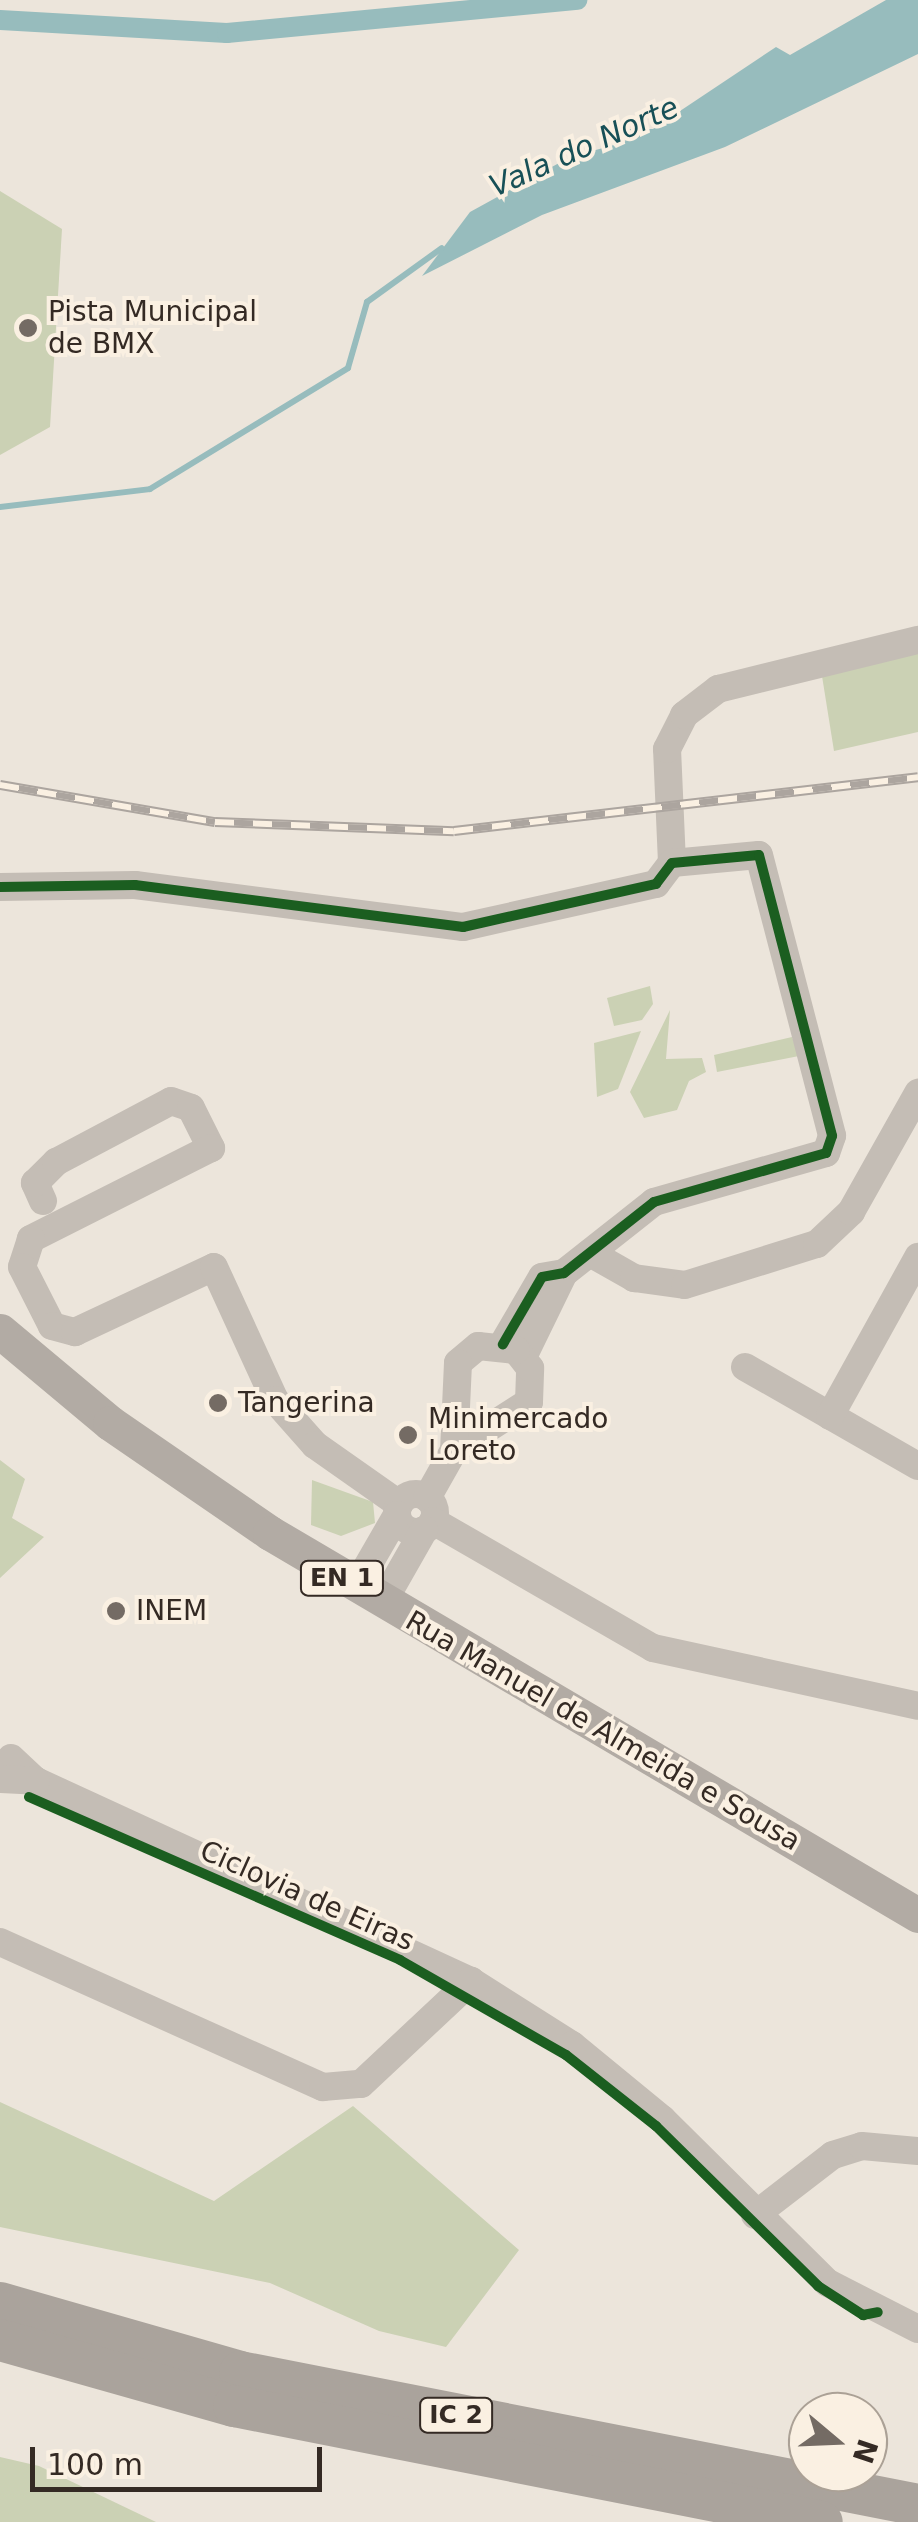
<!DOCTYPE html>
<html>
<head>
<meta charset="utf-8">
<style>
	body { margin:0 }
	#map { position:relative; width:918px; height:2522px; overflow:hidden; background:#ece5db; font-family:"DejaVu Sans",sans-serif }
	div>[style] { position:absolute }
	.green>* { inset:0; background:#cbd1b4 }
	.water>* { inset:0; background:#97bcbd }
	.stream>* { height:6px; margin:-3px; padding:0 3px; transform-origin:3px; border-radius:3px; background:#97bcbd }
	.canal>* { height:20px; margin:-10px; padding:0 10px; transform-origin:10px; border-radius:10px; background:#97bcbd }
	.minor>* { height:28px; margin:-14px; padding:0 14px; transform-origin:14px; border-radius:14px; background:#c4bdb5 }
	.minor>.ring { margin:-14px; padding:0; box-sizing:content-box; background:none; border:28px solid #c4bdb5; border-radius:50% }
	.major>* { height:35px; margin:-17.5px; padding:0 17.5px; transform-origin:17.5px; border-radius:17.5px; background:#b2aba4 }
	.highway>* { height:42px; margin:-21px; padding:0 21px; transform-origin:21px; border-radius:21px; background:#aaa39c }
	.rail>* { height:10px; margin-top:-5px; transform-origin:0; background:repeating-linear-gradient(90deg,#faf0e2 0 19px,#aca59f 0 38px); box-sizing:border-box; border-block:2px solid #aca59f }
	.cycleway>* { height:10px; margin:-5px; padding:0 5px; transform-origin:5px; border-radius:5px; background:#1b5e20 }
	.dots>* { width:28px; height:28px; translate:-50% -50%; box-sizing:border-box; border:5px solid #faf0e2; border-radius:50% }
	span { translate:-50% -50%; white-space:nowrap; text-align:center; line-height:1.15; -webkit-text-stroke:8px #faf0e2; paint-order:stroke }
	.shield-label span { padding:2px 8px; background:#faf0e2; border:2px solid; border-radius:8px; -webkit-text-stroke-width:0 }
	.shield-label { font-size:25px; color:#342a24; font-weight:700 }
	.poi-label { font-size:28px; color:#342a24 }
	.left { translate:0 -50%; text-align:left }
	.street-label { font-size:28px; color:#342a24 }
	.water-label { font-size:30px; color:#185057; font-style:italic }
	.north { position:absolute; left:788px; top:2392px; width:100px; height:100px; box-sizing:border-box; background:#faf0e2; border:2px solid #aba196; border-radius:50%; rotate:109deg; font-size:28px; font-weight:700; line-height:40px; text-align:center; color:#342a24 }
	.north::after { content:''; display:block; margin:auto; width:35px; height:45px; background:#746b64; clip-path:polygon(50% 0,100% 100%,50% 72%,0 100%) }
	.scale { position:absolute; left:30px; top:2447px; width:292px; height:45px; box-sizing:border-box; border:5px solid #342a24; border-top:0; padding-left:12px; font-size:30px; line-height:35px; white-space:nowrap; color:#342a24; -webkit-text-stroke:8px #faf0e2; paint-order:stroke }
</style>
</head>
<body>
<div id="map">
	<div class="green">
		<div style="clip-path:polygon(0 191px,62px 229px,50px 427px,0 455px)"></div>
		<div style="clip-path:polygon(918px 652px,918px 732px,834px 751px,822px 676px)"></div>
		<div style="clip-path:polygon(650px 986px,653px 1004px,642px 1020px,614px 1026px,607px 998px)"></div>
		<div style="clip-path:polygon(670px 1010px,666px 1059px,702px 1058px,706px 1072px,689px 1081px,677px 1110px,644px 1118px,630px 1092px)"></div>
		<div style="clip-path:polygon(641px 1031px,618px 1089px,597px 1097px,594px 1043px)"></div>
		<div style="clip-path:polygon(792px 1037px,799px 1056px,717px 1072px,714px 1055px)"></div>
		<div style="clip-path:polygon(0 1460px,25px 1479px,12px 1518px,44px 1537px,0 1578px)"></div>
		<div style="clip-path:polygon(312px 1480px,373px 1502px,375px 1523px,341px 1536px,311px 1525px)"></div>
		<div style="clip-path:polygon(0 2102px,214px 2201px,353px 2106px,519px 2250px,446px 2347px,379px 2331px,270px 2283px,0 2227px)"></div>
		<div style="clip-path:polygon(0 2457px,39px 2466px,156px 2522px,0 2522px)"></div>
	</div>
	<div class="water">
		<div style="clip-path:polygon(886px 0,918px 0,918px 54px,725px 147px,542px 215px,422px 276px,470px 212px,570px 157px,625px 142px,627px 129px,653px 129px,776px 47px,790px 55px)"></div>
	</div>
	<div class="stream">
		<div style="left:0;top:507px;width:151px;rotate:-6.8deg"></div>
		<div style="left:150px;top:489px;width:232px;rotate:-31.4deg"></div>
		<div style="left:348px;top:368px;width:69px;rotate:-73.9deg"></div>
		<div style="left:367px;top:302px;width:92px;rotate:-35.8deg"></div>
	</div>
	<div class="canal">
		<div style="left:0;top:20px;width:227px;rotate:3.3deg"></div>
		<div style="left:227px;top:33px;width:352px;rotate:-5.4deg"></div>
	</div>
	<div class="minor">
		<div style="left:672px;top:863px;width:114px;rotate:-92.5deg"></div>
		<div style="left:667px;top:749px;width:38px;rotate:-63deg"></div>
		<div style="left:684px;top:715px;width:43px;rotate:-37.4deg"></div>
		<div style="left:718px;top:689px;width:206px;rotate:-13.8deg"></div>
		<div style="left:0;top:887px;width:135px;rotate:-0.8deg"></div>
		<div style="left:135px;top:885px;width:331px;rotate:7.3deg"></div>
		<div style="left:463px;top:927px;width:198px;rotate:-12.6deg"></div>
		<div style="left:656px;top:884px;width:26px;rotate:-53deg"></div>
		<div style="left:672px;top:863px;width:87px;rotate:-5.3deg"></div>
		<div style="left:759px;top:855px;width:290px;rotate:75.4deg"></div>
		<div style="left:832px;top:1136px;width:18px;rotate:109deg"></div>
		<div style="left:826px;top:1153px;width:179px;rotate:164.1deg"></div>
		<div style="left:654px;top:1202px;width:115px;rotate:141.7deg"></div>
		<div style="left:564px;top:1273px;width:22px;rotate:170deg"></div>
		<div style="left:542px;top:1277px;width:78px;rotate:120.2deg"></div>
		<div style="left:43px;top:1201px;width:20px;rotate:-114deg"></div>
		<div style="left:35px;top:1183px;width:30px;rotate:-45deg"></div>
		<div style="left:56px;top:1162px;width:130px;rotate:-27.9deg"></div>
		<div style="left:171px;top:1101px;width:21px;rotate:19deg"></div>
		<div style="left:191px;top:1108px;width:45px;rotate:63.4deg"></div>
		<div style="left:211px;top:1148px;width:202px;rotate:153.2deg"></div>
		<div style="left:31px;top:1239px;width:29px;rotate:108deg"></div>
		<div style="left:22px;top:1267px;width:66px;rotate:63deg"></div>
		<div style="left:52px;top:1326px;width:24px;rotate:15deg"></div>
		<div style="left:75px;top:1332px;width:153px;rotate:-25.1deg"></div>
		<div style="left:214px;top:1267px;width:146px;rotate:65.4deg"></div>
		<div style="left:275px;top:1400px;width:60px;rotate:48.4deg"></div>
		<div style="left:315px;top:1445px;width:103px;rotate:35.1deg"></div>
		<div style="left:590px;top:1253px;width:51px;rotate:29.6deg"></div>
		<div style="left:634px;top:1278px;width:51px;rotate:7.8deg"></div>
		<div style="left:685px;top:1285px;width:138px;rotate:-17.3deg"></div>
		<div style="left:817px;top:1244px;width:47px;rotate:-43.3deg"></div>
		<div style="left:851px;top:1212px;width:137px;rotate:-60.6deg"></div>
		<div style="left:523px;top:1357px;width:93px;rotate:-64deg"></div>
		<div style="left:745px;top:1367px;width:199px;rotate:29.8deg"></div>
		<div style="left:830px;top:1416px;width:182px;rotate:-61deg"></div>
		<div class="ring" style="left:397px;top:1494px;width:10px;height:10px"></div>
		<div style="left:427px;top:1498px;width:55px;rotate:-60.6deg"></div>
		<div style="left:454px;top:1450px;width:89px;rotate:-32.6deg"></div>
		<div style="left:529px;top:1402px;width:34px;rotate:-88deg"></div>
		<div style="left:530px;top:1368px;width:23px;rotate:-128deg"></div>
		<div style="left:516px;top:1350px;width:38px;rotate:-174deg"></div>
		<div style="left:478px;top:1346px;width:26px;rotate:140deg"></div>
		<div style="left:458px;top:1363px;width:87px;rotate:92.6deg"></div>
		<div style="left:433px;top:1521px;width:254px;rotate:30deg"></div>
		<div style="left:653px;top:1648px;width:271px;rotate:12.3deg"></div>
		<div style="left:356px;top:1586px;width:82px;rotate:-60deg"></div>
		<div style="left:383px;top:1602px;width:83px;rotate:-60.3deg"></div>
		<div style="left:11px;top:1758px;width:34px;rotate:43deg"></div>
		<div style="left:36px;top:1781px;width:479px;rotate:24.7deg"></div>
		<div style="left:471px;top:1981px;width:120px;rotate:32.4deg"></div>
		<div style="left:572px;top:2045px;width:117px;rotate:39.4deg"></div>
		<div style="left:662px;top:2119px;width:233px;rotate:44.7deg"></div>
		<div style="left:828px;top:2283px;width:101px;rotate:27.1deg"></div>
		<div style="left:1px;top:1779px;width:35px;rotate:3deg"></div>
		<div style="left:0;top:1942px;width:354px;rotate:24.2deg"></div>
		<div style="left:323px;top:2087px;width:38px;rotate:-5deg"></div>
		<div style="left:361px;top:2084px;width:151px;rotate:-43.1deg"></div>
		<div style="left:755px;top:2215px;width:98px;rotate:-37.6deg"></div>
		<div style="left:833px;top:2155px;width:30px;rotate:-17deg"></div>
		<div style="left:862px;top:2146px;width:56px;rotate:5.1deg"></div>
	</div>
	<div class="major">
		<div style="left:0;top:1331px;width:143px;rotate:39.9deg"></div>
		<div style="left:110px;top:1423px;width:194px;rotate:34.5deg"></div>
		<div style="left:270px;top:1533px;width:752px;rotate:30.52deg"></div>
	</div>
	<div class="highway">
		<div style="left:0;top:2303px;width:250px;rotate:16deg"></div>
		<div style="left:240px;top:2372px;width:691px;rotate:11.1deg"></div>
		<div style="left:0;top:2340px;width:243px;rotate:15.8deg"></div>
		<div style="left:234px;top:2406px;width:599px;rotate:11.16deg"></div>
	</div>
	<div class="rail">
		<div style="left:0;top:785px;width:218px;rotate:9.8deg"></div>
		<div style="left:215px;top:822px;width:239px;rotate:2.2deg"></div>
		<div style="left:454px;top:831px;width:467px;rotate:-6.6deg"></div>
	</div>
	<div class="cycleway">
		<div style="left:0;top:887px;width:135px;rotate:-0.8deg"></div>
		<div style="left:135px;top:885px;width:331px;rotate:7.3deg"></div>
		<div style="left:463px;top:927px;width:198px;rotate:-12.6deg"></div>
		<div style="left:656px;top:884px;width:26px;rotate:-53deg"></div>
		<div style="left:672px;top:863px;width:87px;rotate:-5.3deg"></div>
		<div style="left:759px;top:855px;width:290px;rotate:75.4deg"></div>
		<div style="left:832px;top:1136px;width:18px;rotate:109deg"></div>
		<div style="left:826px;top:1153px;width:179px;rotate:164.1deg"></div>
		<div style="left:654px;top:1202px;width:115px;rotate:141.7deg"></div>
		<div style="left:564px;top:1273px;width:22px;rotate:170deg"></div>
		<div style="left:542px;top:1277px;width:78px;rotate:120.2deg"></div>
		<div style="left:29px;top:1797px;width:405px;rotate:23.7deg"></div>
		<div style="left:400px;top:1960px;width:191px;rotate:29.8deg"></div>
		<div style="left:566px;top:2055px;width:115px;rotate:38.3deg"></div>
		<div style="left:656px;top:2126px;width:228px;rotate:44.6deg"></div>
		<div style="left:818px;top:2286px;width:54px;rotate:32.8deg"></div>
		<div style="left:863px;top:2315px;width:15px;rotate:-11deg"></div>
	</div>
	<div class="dots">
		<div style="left:28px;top:328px;background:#746b64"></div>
		<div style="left:218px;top:1403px;background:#746b64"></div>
		<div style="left:408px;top:1435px;background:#746b64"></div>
		<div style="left:116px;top:1611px;background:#746b64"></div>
	</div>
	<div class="shield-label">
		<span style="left:342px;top:1578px">EN 1</span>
		<span style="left:456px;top:2415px">IC 2</span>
	</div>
	<div class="poi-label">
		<span class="left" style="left:48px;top:328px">Pista Municipal<br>de BMX</span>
		<span class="left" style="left:238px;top:1403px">Tangerina</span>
		<span class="left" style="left:428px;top:1435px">Minimercado<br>Loreto</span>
		<span class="left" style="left:136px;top:1611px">INEM</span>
	</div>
	<div class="street-label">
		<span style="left:603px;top:1731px;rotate:30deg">Rua Manuel de Almeida e Sousa</span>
		<span style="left:307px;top:1896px;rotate:24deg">Ciclovia de Eiras</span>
	</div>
	<div class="water-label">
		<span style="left:584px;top:147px;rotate:-24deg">Vala do Norte</span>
	</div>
	<div class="north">N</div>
	<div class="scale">100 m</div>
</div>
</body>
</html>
